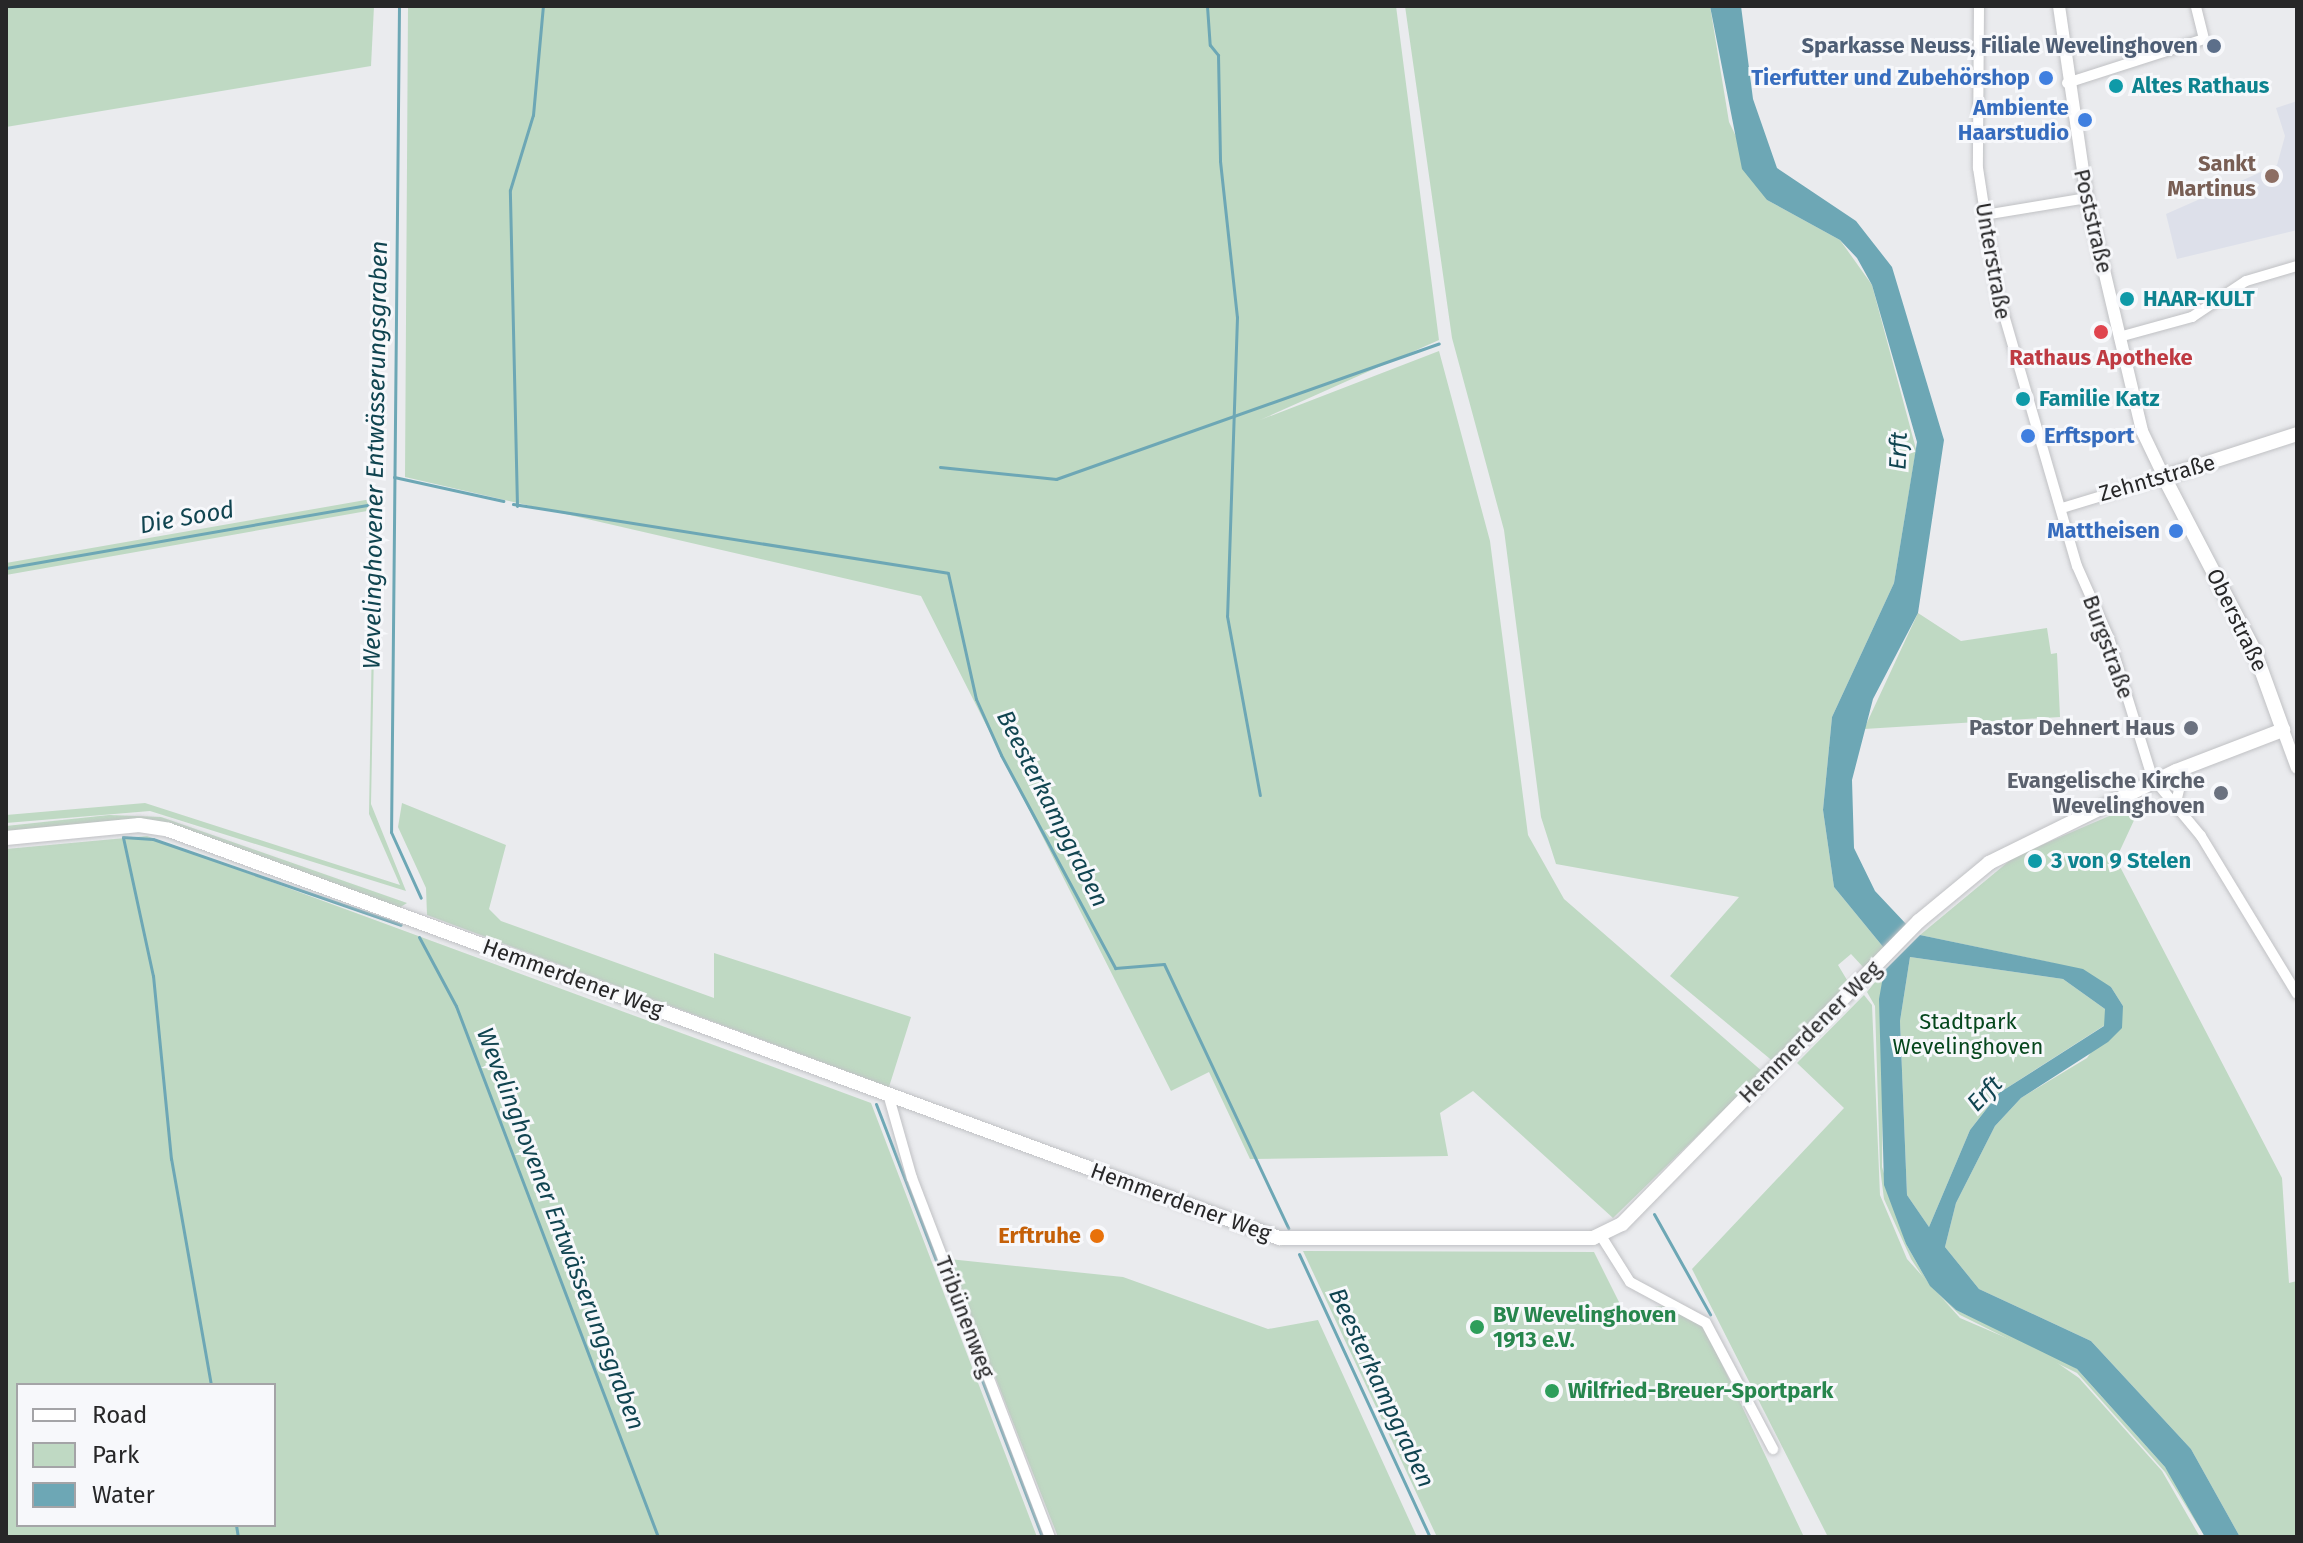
<!DOCTYPE html>
<html>
<head>
<meta charset="utf-8">
<style>
	body { margin:0 }
	#map { position:relative; width:2303px; height:1543px; overflow:hidden; background:#eaebee; font-family:"Fira Sans",sans-serif }
	div>[style] { position:absolute }
	.built>* { inset:0; background:#dde0ea }
	.green>* { inset:0; background:#bfd9c3 }
	.water>* { inset:0; background:#6da7b5 }
	.stream>* { height:3px; margin:-1.5px; padding:0 1.5px; transform-origin:1.5px; border-radius:1.5px; background:#6da7b5 }
	.roads { filter:drop-shadow(0 0 2px #c0c1c4) drop-shadow(0 0 2px #c0c1c4) }
	.minor>* { height:10px; margin:-5px; padding:0 5px; transform-origin:5px; border-radius:5px; background:#fff }
	.tertiary>* { height:12px; margin:-6px; padding:0 6px; transform-origin:6px; border-radius:6px; background:#fff }
	.secondary>* { height:14px; margin:-7px; padding:0 7px; transform-origin:7px; border-radius:7px; background:#fff }
	.dots>* { width:22px; height:22px; translate:-50% -50%; box-sizing:border-box; border:4px solid #f7f8fb; border-radius:50% }
	span { translate:-50% -50%; white-space:nowrap; text-align:center; line-height:1.15; -webkit-text-stroke:6px #f7f8fb; paint-order:stroke }
	.service-label { font-size:22px; color:#4e5e75; font-weight:700 }
	.right { translate:-100% -50%; text-align:right }
	.shop-label { font-size:22px; color:#366cbe; font-weight:700 }
	.left { translate:0 -50%; text-align:left }
	.culture-label { font-size:22px; color:#0d838f; font-weight:700 }
	.education-label { font-size:22px; color:#785e54; font-weight:700 }
	.street-label { font-size:22px; color:#272728 }
	.health-label { font-size:22px; color:#be3a42; font-weight:700 }
	.worship-label { font-size:22px; color:#5b616d; font-weight:700 }
	.park-label { font-size:22px; color:#06471d }
	.food-label { font-size:22px; color:#c56008; font-weight:700 }
	.leisure-label { font-size:22px; color:#27864d; font-weight:700 }
	.water-label { font-size:24px; color:#104450; font-style:italic }
	.frame { position:absolute; inset:0; border:8px solid #272728; pointer-events:none }
	.legend { position:absolute; left:16px; top:1383px; width:260px; height:144px; box-sizing:border-box; background:#f7f8fb; border:2px solid #a4a4a7; margin:0; padding:10px 14px; list-style:none; font-size:24px; color:#272728 }
	.legend li { display:flex; align-items:center; gap:16px; height:40px }
	.legend b { width:40px; border:2px solid #a4a4a7 }
</style>
</head>
<body>
<div id="map">
	<div class="built">
		<div style="clip-path:polygon(2297px 101px,2297px 230px,2177px 259px,2166px 214px,2277px 165px,2285px 136px,2276px 108px)"></div>
	</div>
	<div class="green">
		<div style="clip-path:polygon(6px 6px,374px 6px,371px 66px,6px 127px)"></div>
		<div style="clip-path:polygon(408px 6px,1396px 6px,1439px 340px,1260px 420px,1439px 351px,1490px 541px,1528px 835px,1564px 899px,1763px 1072px,1613px 1218px,1473px 1091px,1440px 1113px,1448px 1156px,1250px 1159px,1209px 1072px,1171px 1091px,921px 596px,405px 477px)"></div>
		<div style="clip-path:polygon(1405px 6px,1710px 6px,1729px 122px,1767px 200px,1840px 240px,1872px 285px,1916px 449px,1894px 583px,1832px 717px,1823px 810px,1834px 887px,1884px 948px,1864px 968px,1851px 954px,1838px 965px,1850px 985px,1775px 1063px,1670px 976px,1739px 897px,1556px 864px,1541px 817px,1504px 530px,1452px 338px)"></div>
		<div style="clip-path:polygon(377px 498px,371px 804px,406px 891px,150px 811px,6px 823px,6px 815px,145px 803px,400px 885px,369px 814px,374px 516px,367px 511px,6px 575px,6px 563px)"></div>
		<div style="clip-path:polygon(1918px 613px,1961px 641px,2047px 628px,2051px 654px,2057px 653px,2060px 717px,1864px 729px)"></div>
		<div style="clip-path:polygon(402px 803px,506px 845px,489px 909px,501px 921px,714px 998px,714px 953px,911px 1017px,889px 1087px,427px 915px,426px 888px,398px 827px)"></div>
		<div style="clip-path:polygon(2130px 807px,2136px 816px,2116px 859px,2282px 1178px,2289px 1283px,2297px 1281px,2297px 1537px,2240px 1537px,2191px 1449px,2091px 1341px,1979px 1289px,1945px 1247px,1956px 1203px,1995px 1126px,2021px 1098px,2087px 1058px,2123px 1006px,2111px 987px,2053px 963px,1920px 935px,2014px 857px)"></div>
		<div style="clip-path:polygon(109px 815px,161px 817px,407px 903px,399px 908px,166px 825px,6px 834px,6px 826px)"></div>
		<div style="clip-path:polygon(evenodd,147px 836px,871px 1103px,1037px 1537px,6px 1537px,6px 849px,147px 836px,18px 1385px,274px 1385px,274px 1525px,18px 1525px,18px 1385px)"></div>
		<div style="clip-path:polygon(1910px 957px,2063px 979px,2105px 1009px,2105px 1025px,1999px 1093px,1970px 1130px,1929px 1227px,1907px 1195px,1900px 1021px)"></div>
		<div style="clip-path:polygon(1884px 971px,1882px 1167px,1906px 1244px,1930px 1286px,1956px 1310px,2055px 1355px,2077px 1369px,2165px 1467px,2193px 1507px,2205px 1537px,2165px 1472px,2077px 1373px,1960px 1315px,1929px 1286px,1911px 1259px,1884px 1199px,1880px 1168px,1875px 1006px,1867px 992px)"></div>
		<div style="clip-path:polygon(1864px 995px,1872px 1005px,1880px 1195px,1907px 1259px,1960px 1318px,2046px 1355px,2079px 1378px,2162px 1471px,2200px 1537px,1828px 1537px,1692px 1269px,1844px 1108px,1797px 1063px)"></div>
		<div style="clip-path:polygon(1303px 1251px,1594px 1252px,1623px 1310px,1664px 1306px,1703px 1324px,1804px 1537px,1437px 1537px)"></div>
		<div style="clip-path:polygon(949px 1259px,1123px 1277px,1268px 1329px,1318px 1320px,1417px 1537px,1058px 1537px)"></div>
	</div>
	<div class="water">
		<div style="clip-path:polygon(1710px 6px,1741px 6px,1753px 99px,1777px 168px,1856px 221px,1892px 267px,1944px 440px,1918px 613px,1873px 699px,1852px 780px,1854px 848px,1875px 891px,1907px 925px,1884px 948px,1834px 887px,1823px 810px,1832px 717px,1894px 583px,1917px 442px,1872px 285px,1857px 258px,1840px 240px,1767px 200px,1742px 169px)"></div>
		<div style="clip-path:polygon(evenodd,1920px 935px,2083px 969px,2111px 987px,2123px 1006px,2122px 1028px,2108px 1042px,2021px 1098px,1995px 1126px,1956px 1203px,1945px 1247px,1979px 1289px,2091px 1341px,2191px 1449px,2240px 1537px,2205px 1537px,2165px 1467px,2077px 1369px,1956px 1310px,1930px 1286px,1906px 1244px,1884px 1185px,1879px 999px,1884px 971px,1920px 935px,1910px 957px,2063px 979px,2105px 1009px,2104px 1026px,1999px 1093px,1970px 1130px,1929px 1227px,1907px 1195px,1900px 1021px,1910px 957px)"></div>
	</div>
	<div class="stream">
		<div style="left:399px;top:6px;width:826px;rotate:90.55deg"></div>
		<div style="left:391px;top:832px;width:72px;rotate:65.6deg"></div>
		<div style="left:1207px;top:6px;width:39px;rotate:86deg"></div>
		<div style="left:1210px;top:45px;width:13px;rotate:51deg"></div>
		<div style="left:1218px;top:55px;width:106px;rotate:88.9deg"></div>
		<div style="left:1220px;top:161px;width:157px;rotate:83.8deg"></div>
		<div style="left:1237px;top:317px;width:299px;rotate:91.9deg"></div>
		<div style="left:1227px;top:616px;width:182px;rotate:79.6deg"></div>
		<div style="left:940px;top:467px;width:117px;rotate:5.9deg"></div>
		<div style="left:1056px;top:479px;width:406px;rotate:-19.5deg"></div>
		<div style="left:394px;top:477px;width:112px;rotate:12.4deg"></div>
		<div style="left:513px;top:504px;width:440px;rotate:9deg"></div>
		<div style="left:948px;top:573px;width:129px;rotate:77.5deg"></div>
		<div style="left:976px;top:699px;width:61px;rotate:65.9deg"></div>
		<div style="left:1001px;top:755px;width:242px;rotate:61.8deg"></div>
		<div style="left:1115px;top:968px;width:49px;rotate:-4.7deg"></div>
		<div style="left:1164px;top:964px;width:292px;rotate:64.8deg"></div>
		<div style="left:517px;top:506px;width:316px;rotate:-91.3deg"></div>
		<div style="left:510px;top:190px;width:78px;rotate:-73deg"></div>
		<div style="left:533px;top:115px;width:109px;rotate:-84.8deg"></div>
		<div style="left:6px;top:568px;width:374px;rotate:-9.9deg"></div>
		<div style="left:419px;top:937px;width:78px;rotate:61.8deg"></div>
		<div style="left:456px;top:1006px;width:568px;rotate:69.17deg"></div>
		<div style="left:876px;top:1104px;width:464px;rotate:69deg"></div>
		<div style="left:1654px;top:1214px;width:115px;rotate:60.8deg"></div>
		<div style="left:1299px;top:1254px;width:312px;rotate:65.2deg"></div>
		<div style="left:211px;top:1385px;width:230px;rotate:-100deg"></div>
		<div style="left:171px;top:1159px;width:184px;rotate:-95.6deg"></div>
		<div style="left:153px;top:976px;width:142px;rotate:-102.2deg"></div>
		<div style="left:123px;top:837px;width:30px;rotate:4deg"></div>
		<div style="left:153px;top:839px;width:262px;rotate:19.1deg"></div>
		<div style="left:236px;top:1525px;width:12px;rotate:81deg"></div>
	</div>
	<div class="roads">
		<div class="minor">
			<div style="left:1979px;top:6px;width:162px;rotate:90.4deg"></div>
			<div style="left:1978px;top:168px;width:124px;rotate:81.2deg"></div>
			<div style="left:1997px;top:291px;width:286px;rotate:73.8deg"></div>
			<div style="left:2077px;top:566px;width:79px;rotate:66deg"></div>
			<div style="left:2109px;top:638px;width:145px;rotate:72.8deg"></div>
			<div style="left:2152px;top:777px;width:77px;rotate:50.3deg"></div>
			<div style="left:2201px;top:836px;width:185px;rotate:58.7deg"></div>
			<div style="left:2067px;top:83px;width:144px;rotate:-17.8deg"></div>
			<div style="left:2204px;top:39px;width:34px;rotate:-104deg"></div>
			<div style="left:1984px;top:215px;width:104px;rotate:-9.4deg"></div>
			<div style="left:2119px;top:337px;width:76px;rotate:-15.3deg"></div>
			<div style="left:2192px;top:317px;width:65px;rotate:-33.7deg"></div>
			<div style="left:2246px;top:281px;width:53px;rotate:-16.4deg"></div>
			<div style="left:2062px;top:508px;width:107px;rotate:-16.9deg"></div>
			<div style="left:2176px;top:802px;width:36px;rotate:-76deg"></div>
			<div style="left:888px;top:1094px;width:87px;rotate:74.1deg"></div>
			<div style="left:912px;top:1178px;width:385px;rotate:69deg"></div>
			<div style="left:1601px;top:1236px;width:54px;rotate:57.8deg"></div>
			<div style="left:1630px;top:1282px;width:86px;rotate:28.3deg"></div>
			<div style="left:1706px;top:1323px;width:143px;rotate:62deg"></div>
		</div>
		<div class="tertiary">
			<div style="left:2059px;top:6px;width:194px;rotate:81.7deg"></div>
			<div style="left:2087px;top:198px;width:239px;rotate:76.7deg"></div>
			<div style="left:2142px;top:431px;width:51px;rotate:64.4deg"></div>
			<div style="left:2283px;top:730px;width:40px;rotate:69.8deg"></div>
		</div>
		<div class="secondary">
			<div style="left:2164px;top:477px;width:140px;rotate:-17.9deg"></div>
			<div style="left:6px;top:838px;width:134px;rotate:-5.6deg"></div>
			<div style="left:139px;top:825px;width:30px;rotate:9deg"></div>
			<div style="left:169px;top:830px;width:1183px;rotate:20.18deg"></div>
			<div style="left:1279px;top:1238px;width:314px"></div>
			<div style="left:1593px;top:1238px;width:32px;rotate:-26deg"></div>
			<div style="left:1622px;top:1224px;width:424px;rotate:-45.6deg"></div>
			<div style="left:1919px;top:921px;width:91px;rotate:-39.6deg"></div>
			<div style="left:1989px;top:863px;width:208px;rotate:-26.2deg"></div>
			<div style="left:2176px;top:771px;width:115px;rotate:-21deg"></div>
			<div style="left:2283px;top:730px;width:85px;rotate:-109.9deg"></div>
			<div style="left:2254px;top:650px;width:195px;rotate:-117.5deg"></div>
		</div>
	</div>
	<div class="dots">
		<div style="left:2214px;top:46px;background:#5c6f8a"></div>
		<div style="left:2046px;top:78px;background:#3f7fe0"></div>
		<div style="left:2116px;top:86px;background:#0f9aa8"></div>
		<div style="left:2085px;top:120px;background:#3f7fe0"></div>
		<div style="left:2272px;top:176px;background:#8d6e63"></div>
		<div style="left:2127px;top:299px;background:#0f9aa8"></div>
		<div style="left:2101px;top:332px;background:#e0444e"></div>
		<div style="left:2023px;top:399px;background:#0f9aa8"></div>
		<div style="left:2028px;top:436px;background:#3f7fe0"></div>
		<div style="left:2176px;top:531px;background:#3f7fe0"></div>
		<div style="left:2191px;top:728px;background:#6b7280"></div>
		<div style="left:2221px;top:793px;background:#6b7280"></div>
		<div style="left:2035px;top:861px;background:#0f9aa8"></div>
		<div style="left:1097px;top:1236px;background:#e8710a"></div>
		<div style="left:1477px;top:1327px;background:#2e9e5b"></div>
		<div style="left:1552px;top:1391px;background:#2e9e5b"></div>
	</div>
	<div class="service-label">
		<span class="right" style="left:2198px;top:46px">Sparkasse Neuss, Filiale Wevelinghoven</span>
	</div>
	<div class="shop-label">
		<span class="right" style="left:2030px;top:78px">Tierfutter und Zubehörshop</span>
		<span class="right" style="left:2069px;top:120px">Ambiente<br>Haarstudio</span>
		<span class="left" style="left:2044px;top:436px">Erftsport</span>
		<span class="right" style="left:2160px;top:531px">Mattheisen</span>
	</div>
	<div class="culture-label">
		<span class="left" style="left:2132px;top:86px">Altes Rathaus</span>
		<span class="left" style="left:2143px;top:299px">HAAR-KULT</span>
		<span class="left" style="left:2039px;top:399px">Familie Katz</span>
		<span class="left" style="left:2051px;top:861px">3 von 9 Stelen</span>
	</div>
	<div class="education-label">
		<span class="right" style="left:2256px;top:176px">Sankt<br>Martinus</span>
	</div>
	<div class="street-label">
		<span style="left:2093px;top:221px;rotate:77deg">Poststraße</span>
		<span style="left:1993px;top:261px;rotate:80deg">Unterstraße</span>
		<span style="left:2157px;top:478px;rotate:-16deg">Zehntstraße</span>
		<span style="left:2237px;top:620px;rotate:64deg">Oberstraße</span>
		<span style="left:2108px;top:647px;rotate:70deg">Burgstraße</span>
		<span style="left:573px;top:978px;rotate:20deg">Hemmerdener Weg</span>
		<span style="left:1810px;top:1032px;rotate:-45deg">Hemmerdener Weg</span>
		<span style="left:1181px;top:1202px;rotate:20deg">Hemmerdener Weg</span>
		<span style="left:965px;top:1317px;rotate:69deg">Tribünenweg</span>
	</div>
	<div class="health-label">
		<span style="left:2101px;top:358px">Rathaus Apotheke</span>
	</div>
	<div class="worship-label">
		<span class="right" style="left:2175px;top:728px">Pastor Dehnert Haus</span>
		<span class="right" style="left:2205px;top:793px">Evangelische Kirche<br>Wevelinghoven</span>
	</div>
	<div class="park-label">
		<span style="left:1968px;top:1034px">Stadtpark<br>Wevelinghoven</span>
	</div>
	<div class="food-label">
		<span class="right" style="left:1081px;top:1236px">Erftruhe</span>
	</div>
	<div class="leisure-label">
		<span class="left" style="left:1493px;top:1327px">BV Wevelinghoven<br>1913 e.V.</span>
		<span class="left" style="left:1568px;top:1391px">Wilfried-Breuer-Sportpark</span>
	</div>
	<div class="water-label">
		<span style="left:1899px;top:451px;rotate:-88deg">Erft</span>
		<span style="left:376px;top:455px;rotate:-89deg">Wevelinghovener Entwässerungsgraben</span>
		<span style="left:187px;top:518px;rotate:-10deg">Die Sood</span>
		<span style="left:1052px;top:809px;rotate:63deg">Beesterkampgraben</span>
		<span style="left:1985px;top:1094px;rotate:-46deg">Erft</span>
		<span style="left:560px;top:1229px;rotate:69deg">Wevelinghovener Entwässerungsgraben</span>
		<span style="left:1381px;top:1388px;rotate:65deg">Beesterkampgraben</span>
	</div>
	<div class="frame"></div>
	<ul class="legend">
	<li><b style="height:10px;background:#fff"></b>Road</li>
	<li><b style="height:22px;background:#bfd9c3"></b>Park</li>
	<li><b style="height:22px;background:#6da7b5"></b>Water</li>
	</ul>
</div>
</body>
</html>
